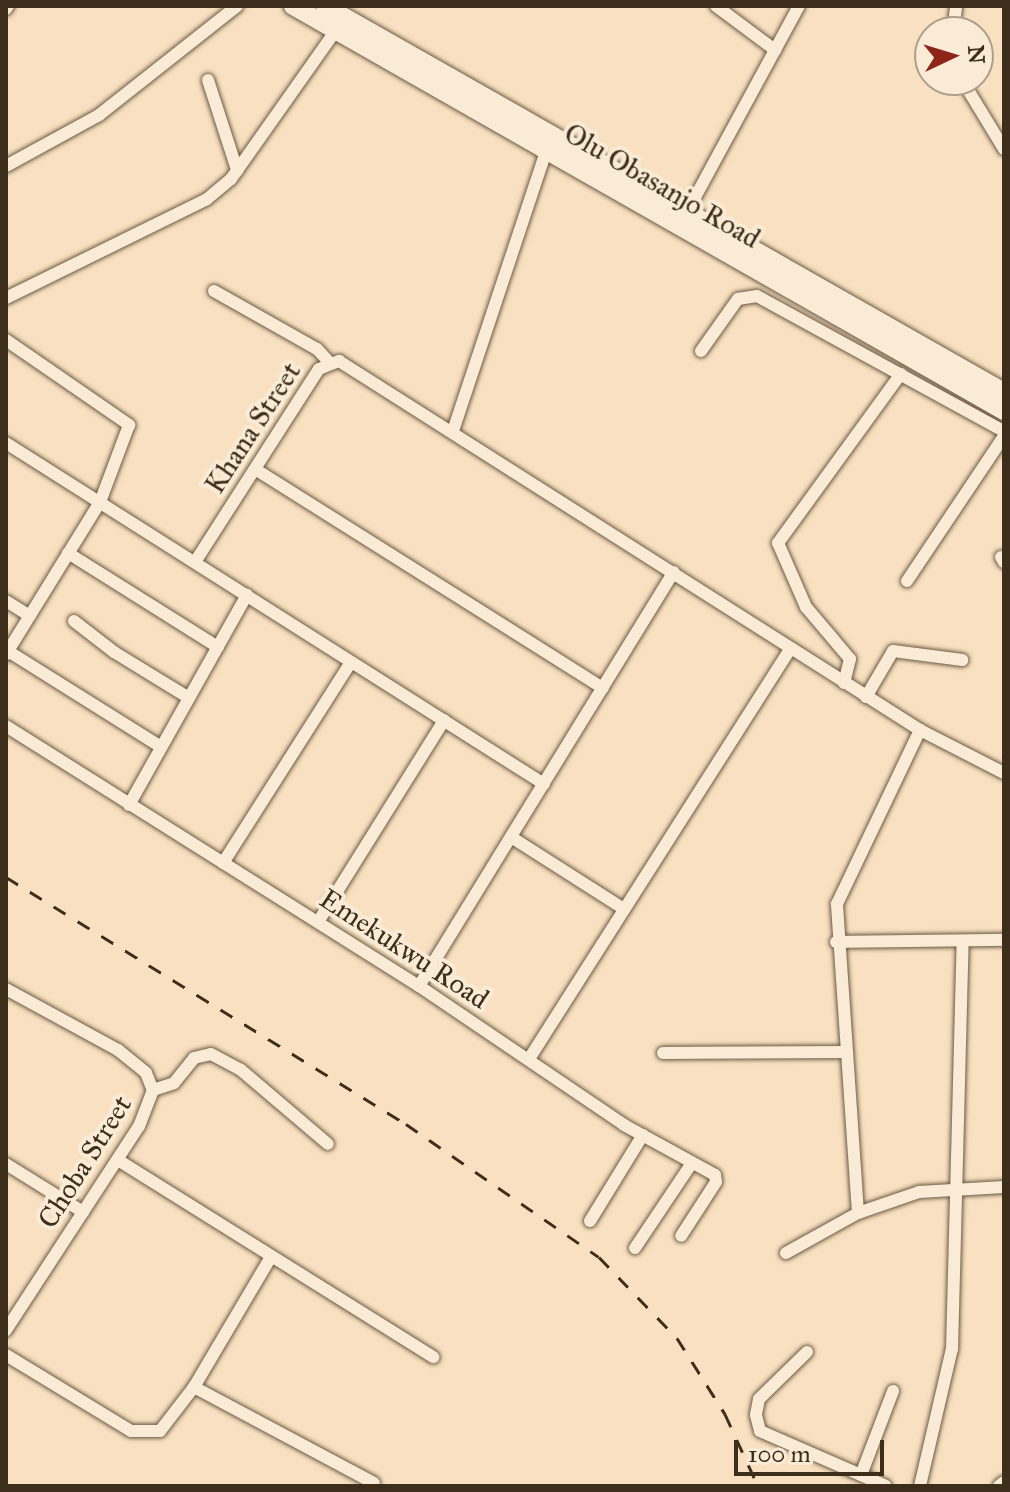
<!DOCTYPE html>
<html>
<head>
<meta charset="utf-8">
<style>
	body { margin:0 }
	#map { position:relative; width:1010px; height:1492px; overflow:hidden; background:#f8e0c0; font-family:"IM FELL Great Primer",serif }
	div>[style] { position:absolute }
	.roads { filter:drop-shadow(0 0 2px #6c5a44) drop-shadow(0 0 2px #6c5a44) }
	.street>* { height:12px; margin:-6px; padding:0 6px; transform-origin:6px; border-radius:6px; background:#faebd6 }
	.secondary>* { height:18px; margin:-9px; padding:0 9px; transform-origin:9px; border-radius:9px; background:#faebd6 }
	.rail>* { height:3px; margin-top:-1.5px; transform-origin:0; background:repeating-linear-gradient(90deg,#3d2e1b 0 14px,transparent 0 28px) }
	span { translate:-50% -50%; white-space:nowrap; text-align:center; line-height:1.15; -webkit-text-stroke:8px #faebd6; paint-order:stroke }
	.street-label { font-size:28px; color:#3d2e1b }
	.frame { position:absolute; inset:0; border:8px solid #3d2e1b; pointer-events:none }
	.north { position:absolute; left:914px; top:16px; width:80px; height:80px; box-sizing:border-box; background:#faebd6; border:2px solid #ae9f8b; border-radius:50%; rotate:86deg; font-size:22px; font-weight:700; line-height:32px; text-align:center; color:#3d2e1b }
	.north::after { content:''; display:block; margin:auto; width:28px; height:36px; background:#8f2418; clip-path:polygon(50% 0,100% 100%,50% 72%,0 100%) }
	.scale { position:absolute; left:734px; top:1440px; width:150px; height:36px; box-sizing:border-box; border:4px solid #3d2e1b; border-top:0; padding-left:10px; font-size:24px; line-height:28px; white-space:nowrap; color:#3d2e1b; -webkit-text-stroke:6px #faebd6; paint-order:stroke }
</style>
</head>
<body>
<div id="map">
	<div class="roads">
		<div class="street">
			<div style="left:716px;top:6px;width:74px;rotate:36.7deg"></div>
			<div style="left:6px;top:9px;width:4px;rotate:-56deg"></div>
			<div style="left:953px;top:32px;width:26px;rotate:-83deg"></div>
			<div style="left:208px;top:80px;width:95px;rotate:72.1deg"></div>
			<div style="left:962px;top:80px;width:81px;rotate:58.7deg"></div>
			<div style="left:6px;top:166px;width:106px;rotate:-28.7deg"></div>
			<div style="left:99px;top:115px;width:176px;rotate:-38.3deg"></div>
			<div style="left:686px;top:214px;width:237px;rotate:-61.5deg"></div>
			<div style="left:214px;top:291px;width:118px;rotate:29.4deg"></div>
			<div style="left:317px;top:349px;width:18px;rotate:47deg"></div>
			<div style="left:6px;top:298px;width:224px;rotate:-26.2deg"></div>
			<div style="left:207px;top:199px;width:31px;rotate:-40deg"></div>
			<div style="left:231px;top:179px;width:182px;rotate:-54.8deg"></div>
			<div style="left:6px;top:340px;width:150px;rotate:34.6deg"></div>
			<div style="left:129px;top:425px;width:82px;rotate:110.6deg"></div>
			<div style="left:100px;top:502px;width:179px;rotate:121.7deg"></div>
			<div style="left:701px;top:351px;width:64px;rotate:-54.6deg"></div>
			<div style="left:738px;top:299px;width:19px;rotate:-9deg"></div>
			<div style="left:757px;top:296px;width:281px;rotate:28.7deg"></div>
			<div style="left:453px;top:431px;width:294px;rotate:-71.6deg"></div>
			<div style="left:6px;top:443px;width:637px;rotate:32.37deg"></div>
			<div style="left:255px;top:469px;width:411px;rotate:32.2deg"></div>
			<div style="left:68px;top:553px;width:177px;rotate:32.1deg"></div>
			<div style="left:1001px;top:557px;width:6px;rotate:59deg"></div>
			<div style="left:195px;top:562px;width:229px;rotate:-57.3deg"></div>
			<div style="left:319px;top:369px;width:22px;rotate:-22deg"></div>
			<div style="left:339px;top:361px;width:688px;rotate:32.42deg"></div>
			<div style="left:920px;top:730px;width:94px;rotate:27.1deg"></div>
			<div style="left:907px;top:581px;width:174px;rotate:-56.2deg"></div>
			<div style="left:6px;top:601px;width:28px;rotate:32deg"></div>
			<div style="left:74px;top:621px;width:51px;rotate:37.8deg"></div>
			<div style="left:114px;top:652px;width:88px;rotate:31.5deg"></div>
			<div style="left:8px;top:651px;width:181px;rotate:32.1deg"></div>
			<div style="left:844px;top:683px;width:25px;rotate:-76deg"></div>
			<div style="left:850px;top:659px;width:68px;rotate:-130.2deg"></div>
			<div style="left:806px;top:607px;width:70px;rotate:-113.6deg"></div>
			<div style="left:778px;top:543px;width:209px;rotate:-54deg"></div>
			<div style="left:866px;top:697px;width:53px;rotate:-59.6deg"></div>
			<div style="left:893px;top:651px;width:70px;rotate:7.4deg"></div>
			<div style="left:6px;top:726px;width:488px;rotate:32.2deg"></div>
			<div style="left:419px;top:986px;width:248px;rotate:34.1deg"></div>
			<div style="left:624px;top:1125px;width:104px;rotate:28.8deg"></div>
			<div style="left:715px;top:1175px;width:7px;rotate:82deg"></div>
			<div style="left:716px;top:1182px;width:64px;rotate:122.9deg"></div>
			<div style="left:129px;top:805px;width:241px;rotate:-60.7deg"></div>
			<div style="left:511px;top:837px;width:134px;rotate:32.5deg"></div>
			<div style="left:223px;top:863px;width:238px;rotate:-57.5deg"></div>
			<div style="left:318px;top:922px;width:238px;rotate:-58deg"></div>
			<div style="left:836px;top:942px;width:168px;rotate:-0.7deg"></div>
			<div style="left:419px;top:986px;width:486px;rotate:-58.4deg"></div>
			<div style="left:6px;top:989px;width:128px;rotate:28.6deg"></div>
			<div style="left:118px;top:1050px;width:36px;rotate:39deg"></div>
			<div style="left:146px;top:1073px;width:18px;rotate:68deg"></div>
			<div style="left:153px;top:1090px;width:39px;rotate:111deg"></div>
			<div style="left:139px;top:1126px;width:244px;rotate:123.1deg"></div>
			<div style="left:663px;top:1053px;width:182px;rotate:-0.3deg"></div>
			<div style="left:529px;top:1059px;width:486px;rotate:-57.5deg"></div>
			<div style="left:153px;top:1090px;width:22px;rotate:-18deg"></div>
			<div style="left:174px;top:1083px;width:32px;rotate:-51deg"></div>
			<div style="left:194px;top:1058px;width:17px;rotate:-13deg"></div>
			<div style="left:211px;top:1054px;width:34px;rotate:28deg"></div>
			<div style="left:241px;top:1070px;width:114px;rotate:40.4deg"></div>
			<div style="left:118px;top:1160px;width:372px;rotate:32deg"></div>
			<div style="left:6px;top:1164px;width:91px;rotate:31.9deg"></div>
			<div style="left:858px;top:1213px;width:310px;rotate:-93.9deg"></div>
			<div style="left:837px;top:904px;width:193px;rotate:-64.5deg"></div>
			<div style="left:590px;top:1221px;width:101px;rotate:-58.4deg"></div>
			<div style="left:635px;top:1248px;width:102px;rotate:-56.2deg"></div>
			<div style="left:786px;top:1253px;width:82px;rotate:-29.1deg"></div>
			<div style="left:858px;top:1213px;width:65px;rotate:-19deg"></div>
			<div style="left:919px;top:1192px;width:85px;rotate:-3.4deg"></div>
			<div style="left:807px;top:1352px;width:67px;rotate:135.6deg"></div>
			<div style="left:759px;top:1399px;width:16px;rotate:101deg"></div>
			<div style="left:756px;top:1415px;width:16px;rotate:76deg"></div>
			<div style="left:760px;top:1431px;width:137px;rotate:23.6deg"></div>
			<div style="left:6px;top:1355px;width:146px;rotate:31.3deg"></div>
			<div style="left:131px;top:1431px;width:29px"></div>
			<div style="left:160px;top:1431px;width:56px;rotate:-52.3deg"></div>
			<div style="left:194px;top:1387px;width:151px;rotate:-59.4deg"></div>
			<div style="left:194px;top:1387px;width:204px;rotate:28.1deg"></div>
			<div style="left:861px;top:1475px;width:90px;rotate:-69.1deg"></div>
			<div style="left:920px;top:1486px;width:141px;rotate:-76.9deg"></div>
			<div style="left:952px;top:1349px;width:407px;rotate:-88.5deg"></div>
			<div style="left:999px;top:1486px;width:6px;rotate:-39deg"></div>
		</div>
		<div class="secondary">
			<div style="left:293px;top:6px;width:818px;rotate:29.67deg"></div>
			<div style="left:325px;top:6px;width:781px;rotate:29.62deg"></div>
		</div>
	</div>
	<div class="rail">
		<div style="left:6px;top:877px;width:470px;rotate:31.7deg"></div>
		<div style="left:406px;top:1124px;width:234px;rotate:34.6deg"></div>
		<div style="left:599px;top:1257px;width:112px;rotate:46.1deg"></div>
		<div style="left:677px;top:1338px;width:90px;rotate:57.7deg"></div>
		<div style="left:725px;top:1414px;width:79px;rotate:65.4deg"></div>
	</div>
	<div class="street-label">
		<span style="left:662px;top:186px;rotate:30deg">Olu Obasanjo Road</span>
		<span style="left:253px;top:428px;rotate:-57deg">Khana Street</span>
		<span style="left:404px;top:949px;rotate:33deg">Emekukwu Road</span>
		<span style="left:85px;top:1162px;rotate:-58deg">Choba Street</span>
	</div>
	<div class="frame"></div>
	<div class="north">N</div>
	<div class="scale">100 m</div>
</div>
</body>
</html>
